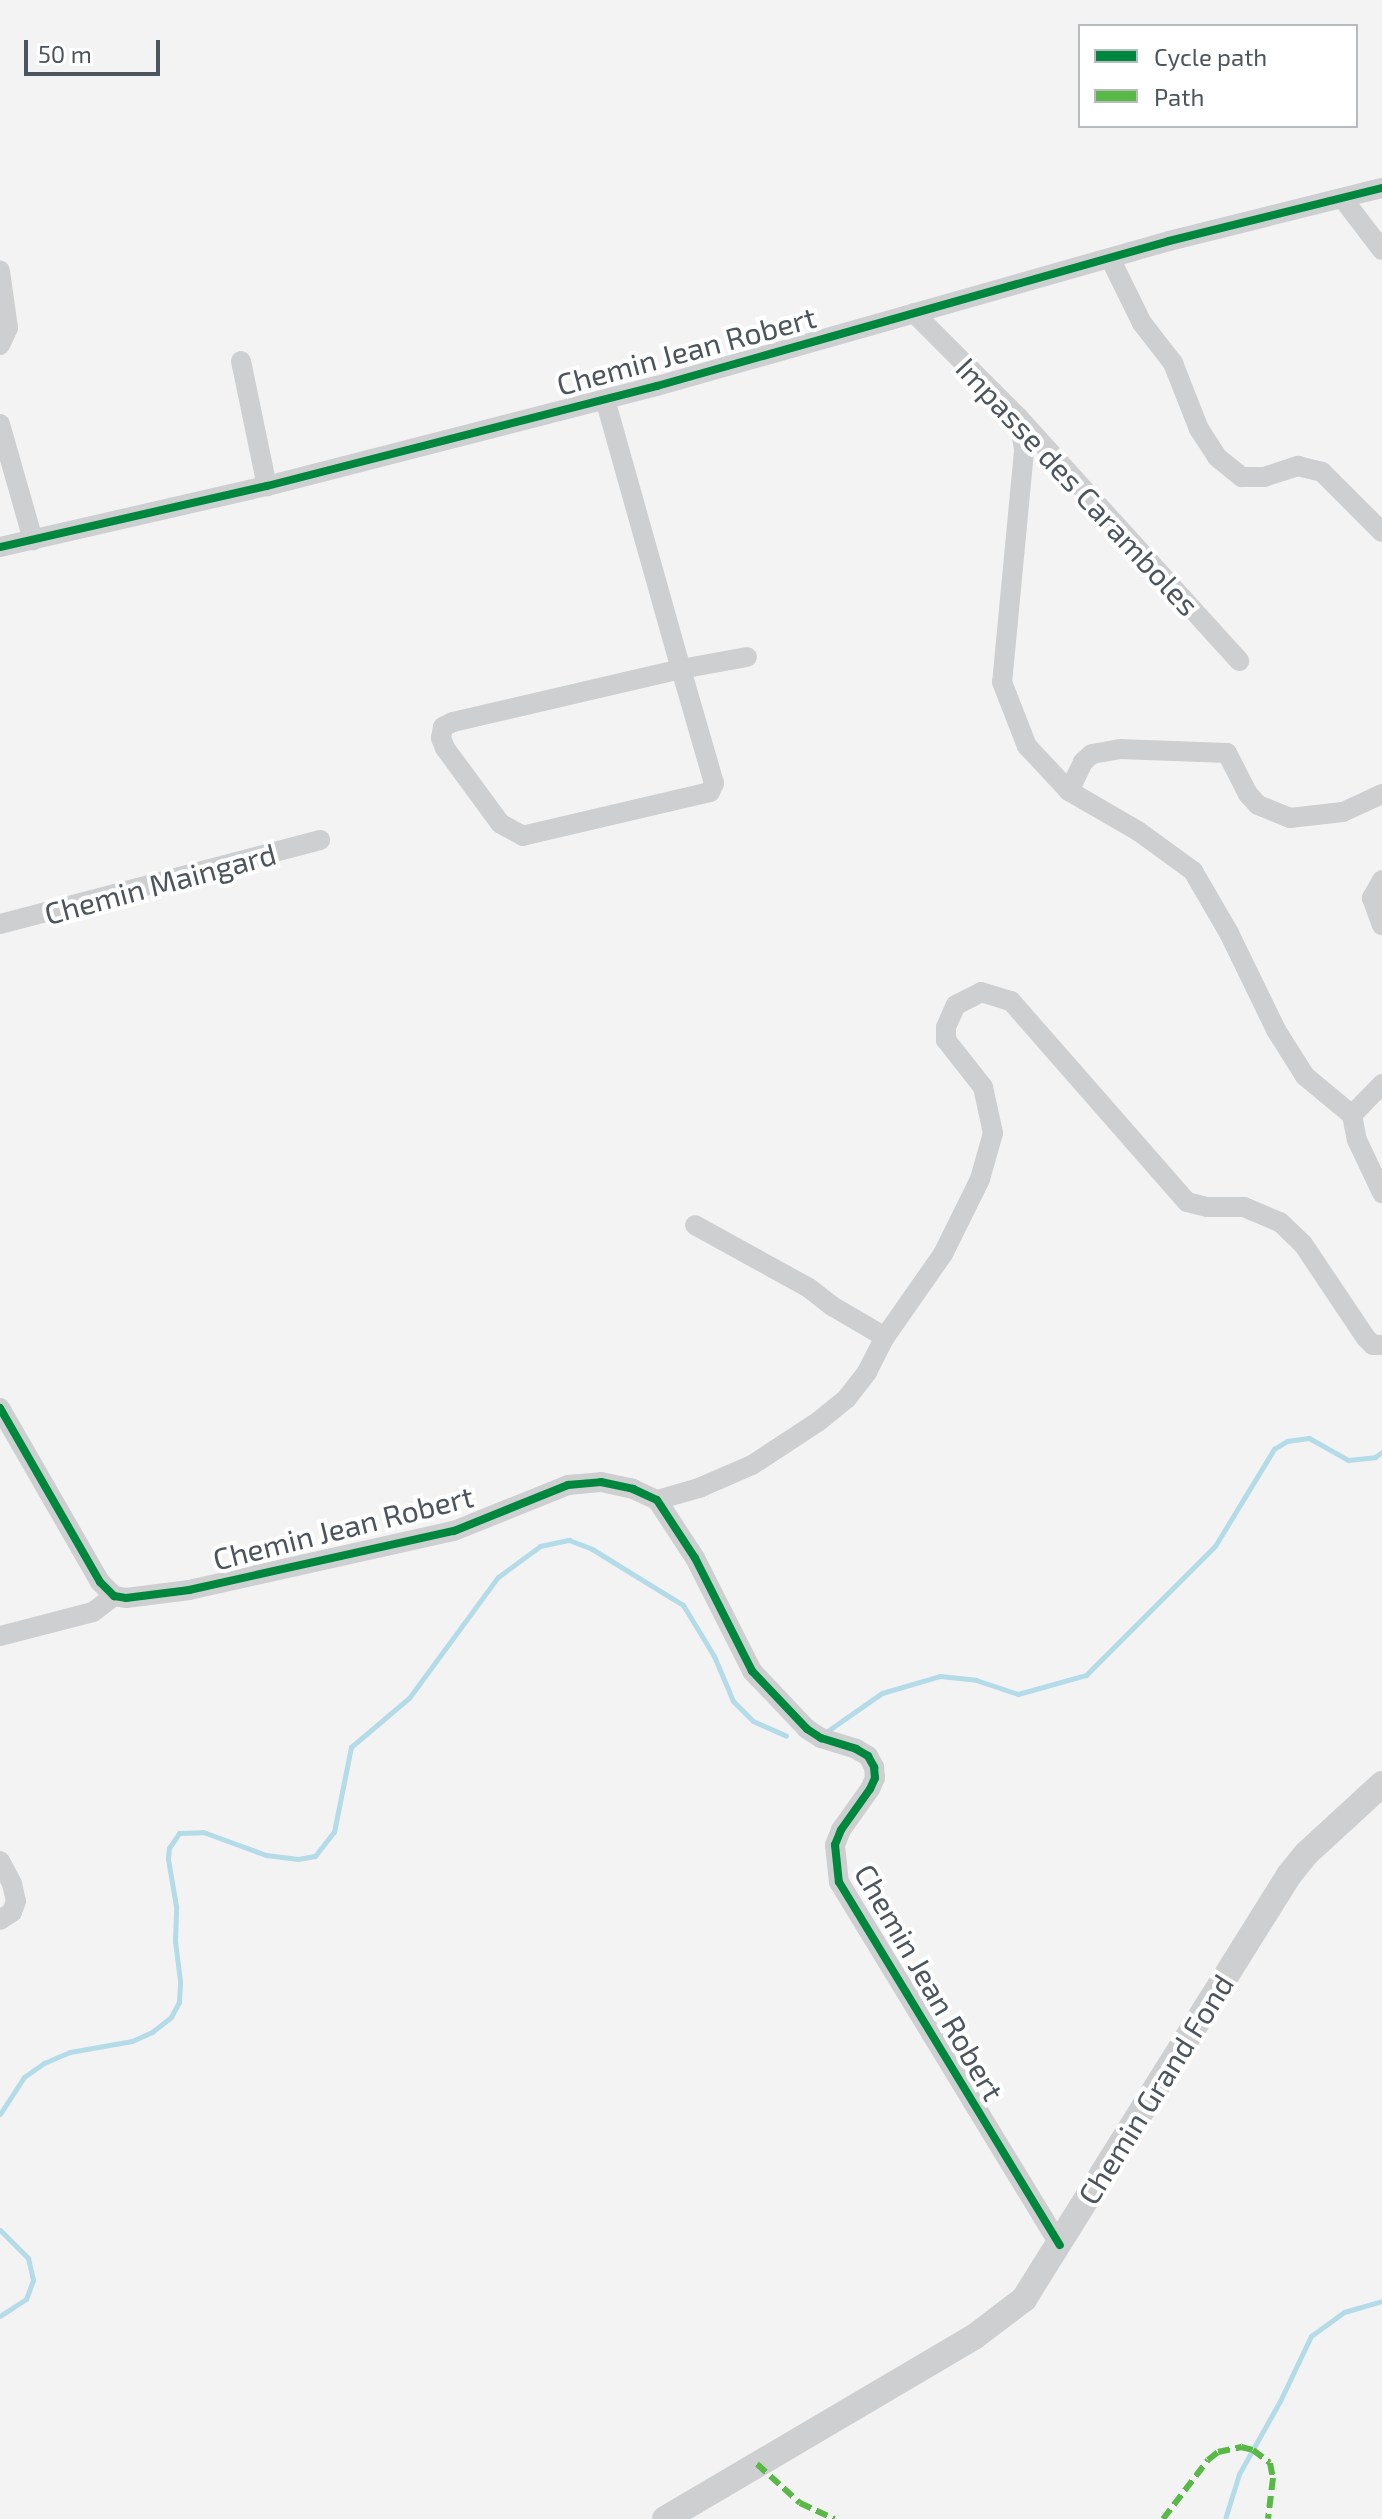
<!DOCTYPE html>
<html>
<head>
<meta charset="utf-8">
<style>
	body { margin:0 }
	#map { position:relative; width:1382px; height:2519px; overflow:hidden; background:#f4f3f3; font-family:"Exo 2",sans-serif }
	div>[style] { position:absolute }
	.stream>* { height:5px; margin:-2.5px; padding:0 2.5px; transform-origin:2.5px; border-radius:2.5px; background:#b4dbe8 }
	.minor>* { height:20px; margin:-10px; padding:0 10px; transform-origin:10px; border-radius:10px; background:#cdcfd1 }
	.tertiary>* { height:26px; margin:-13px; padding:0 13px; transform-origin:13px; border-radius:13px; background:#cdcfd1 }
	.quiet>* { height:6px; margin-top:-3px; transform-origin:0; background:repeating-linear-gradient(90deg,#58b947 0 12px,transparent 0 18px) }
	.cycleway>* { height:8px; margin:-4px; padding:0 4px; transform-origin:4px; border-radius:4px; background:#00873e }
	span { translate:-50% -50%; white-space:nowrap; text-align:center; line-height:1.15; -webkit-text-stroke:8px #fff; paint-order:stroke }
	.street-label { font-size:30px; color:#4c555e }
	.legend { position:absolute; left:1078px; top:24px; width:280px; height:104px; box-sizing:border-box; background:#fff; border:2px solid #b7bbbf; margin:0; padding:10px 14px; list-style:none; font-size:24px; color:#4c555e }
	.legend li { display:flex; align-items:center; gap:16px; height:40px }
	.legend b { width:40px; border:2px solid #b7bbbf }
	.scale { position:absolute; left:24px; top:40px; width:136px; height:36px; box-sizing:border-box; border:4px solid #4c555e; border-top:0; padding-left:10px; font-size:24px; line-height:28px; white-space:nowrap; color:#4c555e; -webkit-text-stroke:6px #fff; paint-order:stroke }
</style>
</head>
<body>
<div id="map">
	<div class="stream">
		<div style="left:826px;top:1732px;width:68px;rotate:-34.9deg"></div>
		<div style="left:882px;top:1693px;width:60px;rotate:-16.3deg"></div>
		<div style="left:940px;top:1676px;width:36px;rotate:6deg"></div>
		<div style="left:976px;top:1680px;width:44px;rotate:18.4deg"></div>
		<div style="left:1018px;top:1694px;width:71px;rotate:-15.6deg"></div>
		<div style="left:1086px;top:1675px;width:182px;rotate:-45deg"></div>
		<div style="left:1215px;top:1546px;width:114px;rotate:-58.7deg"></div>
		<div style="left:1274px;top:1449px;width:15px;rotate:-32deg"></div>
		<div style="left:1287px;top:1441px;width:22px;rotate:-8deg"></div>
		<div style="left:1309px;top:1438px;width:45px;rotate:29.4deg"></div>
		<div style="left:1348px;top:1460px;width:27px;rotate:-6deg"></div>
		<div style="left:1375px;top:1457px;width:9px;rotate:-36deg"></div>
		<div style="left:0;top:2114px;width:44px;rotate:-57deg"></div>
		<div style="left:24px;top:2077px;width:24px;rotate:-35deg"></div>
		<div style="left:44px;top:2063px;width:28px;rotate:-23deg"></div>
		<div style="left:70px;top:2052px;width:63px;rotate:-10.1deg"></div>
		<div style="left:132px;top:2041px;width:22px;rotate:-24deg"></div>
		<div style="left:152px;top:2032px;width:24px;rotate:-38deg"></div>
		<div style="left:171px;top:2017px;width:17px;rotate:-62deg"></div>
		<div style="left:179px;top:2002px;width:21px;rotate:-87deg"></div>
		<div style="left:180px;top:1981px;width:40px;rotate:-97.1deg"></div>
		<div style="left:175px;top:1941px;width:35px;rotate:-88deg"></div>
		<div style="left:176px;top:1906px;width:48px;rotate:-99.7deg"></div>
		<div style="left:168px;top:1859px;width:11px;rotate:-85deg"></div>
		<div style="left:169px;top:1848px;width:18px;rotate:-56deg"></div>
		<div style="left:179px;top:1833px;width:24px;rotate:-2deg"></div>
		<div style="left:203px;top:1832px;width:67px;rotate:20.1deg"></div>
		<div style="left:266px;top:1855px;width:32px;rotate:7deg"></div>
		<div style="left:298px;top:1859px;width:17px;rotate:-10deg"></div>
		<div style="left:315px;top:1856px;width:31px;rotate:-52deg"></div>
		<div style="left:334px;top:1832px;width:87px;rotate:-78.7deg"></div>
		<div style="left:351px;top:1747px;width:76px;rotate:-40.2deg"></div>
		<div style="left:409px;top:1698px;width:150px;rotate:-53.7deg"></div>
		<div style="left:498px;top:1577px;width:52px;rotate:-36.4deg"></div>
		<div style="left:540px;top:1546px;width:30px;rotate:-12deg"></div>
		<div style="left:569px;top:1540px;width:25px;rotate:21deg"></div>
		<div style="left:592px;top:1549px;width:107px;rotate:31.6deg"></div>
		<div style="left:683px;top:1605px;width:60px;rotate:58.7deg"></div>
		<div style="left:714px;top:1656px;width:49px;rotate:67.1deg"></div>
		<div style="left:733px;top:1701px;width:28px;rotate:45deg"></div>
		<div style="left:753px;top:1721px;width:36px;rotate:24deg"></div>
		<div style="left:0;top:2230px;width:40px;rotate:45deg"></div>
		<div style="left:28px;top:2258px;width:23px;rotate:77deg"></div>
		<div style="left:33px;top:2280px;width:20px;rotate:110deg"></div>
		<div style="left:26px;top:2299px;width:31px;rotate:147deg"></div>
		<div style="left:1225px;top:2519px;width:47px;rotate:-72.7deg"></div>
		<div style="left:1239px;top:2474px;width:84px;rotate:-60.7deg"></div>
		<div style="left:1280px;top:2401px;width:72px;rotate:-64.5deg"></div>
		<div style="left:1311px;top:2336px;width:41px;rotate:-36deg"></div>
		<div style="left:1344px;top:2312px;width:40px;rotate:-16deg"></div>
	</div>
	<div class="minor">
		<div style="left:1343px;top:199px;width:64px;rotate:52.6deg"></div>
		<div style="left:1110px;top:258px;width:72px;rotate:63.8deg"></div>
		<div style="left:1142px;top:323px;width:51px;rotate:52.2deg"></div>
		<div style="left:1173px;top:363px;width:71px;rotate:68.5deg"></div>
		<div style="left:1199px;top:429px;width:33px;rotate:57deg"></div>
		<div style="left:1217px;top:457px;width:32px;rotate:39deg"></div>
		<div style="left:1242px;top:477px;width:22px"></div>
		<div style="left:1264px;top:477px;width:36px;rotate:-18deg"></div>
		<div style="left:1298px;top:466px;width:25px;rotate:14deg"></div>
		<div style="left:1322px;top:472px;width:85px;rotate:45deg"></div>
		<div style="left:914px;top:313px;width:148px;rotate:45deg"></div>
		<div style="left:1019px;top:418px;width:328px;rotate:47.8deg"></div>
		<div style="left:0;top:345px;width:19px;rotate:-65deg"></div>
		<div style="left:8px;top:328px;width:58px;rotate:-98deg"></div>
		<div style="left:241px;top:361px;width:128px;rotate:78.3deg"></div>
		<div style="left:605px;top:399px;width:280px;rotate:74.3deg"></div>
		<div style="left:681px;top:669px;width:119px;rotate:73.9deg"></div>
		<div style="left:714px;top:783px;width:10px;rotate:114deg"></div>
		<div style="left:710px;top:792px;width:192px;rotate:166.8deg"></div>
		<div style="left:523px;top:836px;width:26px;rotate:-151deg"></div>
		<div style="left:500px;top:823px;width:93px;rotate:-126.3deg"></div>
		<div style="left:445px;top:748px;width:11px;rotate:-112deg"></div>
		<div style="left:441px;top:738px;width:11px;rotate:-80deg"></div>
		<div style="left:443px;top:727px;width:11px;rotate:-27deg"></div>
		<div style="left:453px;top:722px;width:234px;rotate:-13.1deg"></div>
		<div style="left:681px;top:669px;width:67px;rotate:-10.3deg"></div>
		<div style="left:1019px;top:418px;width:33px;rotate:81deg"></div>
		<div style="left:1024px;top:451px;width:232px;rotate:95.4deg"></div>
		<div style="left:1002px;top:682px;width:69px;rotate:68.7deg"></div>
		<div style="left:1027px;top:746px;width:62px;rotate:47deg"></div>
		<div style="left:1069px;top:791px;width:80px;rotate:30.1deg"></div>
		<div style="left:1138px;top:831px;width:68px;rotate:36deg"></div>
		<div style="left:1193px;top:871px;width:72px;rotate:59.9deg"></div>
		<div style="left:1229px;top:933px;width:108px;rotate:64.1deg"></div>
		<div style="left:1276px;top:1030px;width:54px;rotate:57.8deg"></div>
		<div style="left:1305px;top:1076px;width:61px;rotate:39.7deg"></div>
		<div style="left:0;top:424px;width:121px;rotate:74.1deg"></div>
		<div style="left:0;top:547px;width:274px;rotate:-12.9deg"></div>
		<div style="left:267px;top:486px;width:403px;rotate:-14.4deg"></div>
		<div style="left:657px;top:386px;width:532px;rotate:-15.81deg"></div>
		<div style="left:1169px;top:241px;width:219px;rotate:-14deg"></div>
		<div style="left:1069px;top:791px;width:32px;rotate:-64deg"></div>
		<div style="left:1083px;top:762px;width:12px;rotate:-42deg"></div>
		<div style="left:1092px;top:754px;width:28px;rotate:-10deg"></div>
		<div style="left:1120px;top:749px;width:107px;rotate:2.1deg"></div>
		<div style="left:1227px;top:753px;width:46px;rotate:62.9deg"></div>
		<div style="left:1248px;top:794px;width:15px;rotate:48deg"></div>
		<div style="left:1258px;top:805px;width:35px;rotate:22deg"></div>
		<div style="left:1290px;top:818px;width:53px;rotate:-6.5deg"></div>
		<div style="left:1343px;top:812px;width:43px;rotate:-24.8deg"></div>
		<div style="left:1382px;top:880px;width:21px;rotate:119deg"></div>
		<div style="left:1372px;top:898px;width:29px;rotate:70deg"></div>
		<div style="left:0;top:924px;width:331px;rotate:-14.7deg"></div>
		<div style="left:1352px;top:1115px;width:25px;rotate:79deg"></div>
		<div style="left:1357px;top:1140px;width:59px;rotate:64.7deg"></div>
		<div style="left:1352px;top:1115px;width:43px;rotate:-45.9deg"></div>
		<div style="left:885px;top:1337px;width:101px;rotate:-55.1deg"></div>
		<div style="left:943px;top:1254px;width:84px;rotate:-63.7deg"></div>
		<div style="left:980px;top:1179px;width:48px;rotate:-74.2deg"></div>
		<div style="left:993px;top:1133px;width:47px;rotate:-102.3deg"></div>
		<div style="left:983px;top:1087px;width:60px;rotate:-128.2deg"></div>
		<div style="left:946px;top:1040px;width:13px;rotate:-90deg"></div>
		<div style="left:946px;top:1027px;width:24px;rotate:-66deg"></div>
		<div style="left:956px;top:1005px;width:28px;rotate:-27deg"></div>
		<div style="left:981px;top:992px;width:31px;rotate:17deg"></div>
		<div style="left:1011px;top:1001px;width:267px;rotate:48.8deg"></div>
		<div style="left:1187px;top:1202px;width:21px;rotate:14deg"></div>
		<div style="left:1207px;top:1207px;width:37px"></div>
		<div style="left:1244px;top:1207px;width:39px;rotate:23deg"></div>
		<div style="left:1280px;top:1222px;width:32px;rotate:44deg"></div>
		<div style="left:1303px;top:1244px;width:113px;rotate:56.2deg"></div>
		<div style="left:1366px;top:1338px;width:10px;rotate:45deg"></div>
		<div style="left:1373px;top:1345px;width:9px"></div>
		<div style="left:0;top:1408px;width:201px;rotate:60.1deg"></div>
		<div style="left:100px;top:1582px;width:20px;rotate:45deg"></div>
		<div style="left:114px;top:1596px;width:12px;rotate:9deg"></div>
		<div style="left:126px;top:1598px;width:64px;rotate:-7.2deg"></div>
		<div style="left:189px;top:1590px;width:271px;rotate:-12.6deg"></div>
		<div style="left:454px;top:1531px;width:123px;rotate:-22deg"></div>
		<div style="left:568px;top:1485px;width:33px;rotate:-5deg"></div>
		<div style="left:601px;top:1482px;width:33px;rotate:12deg"></div>
		<div style="left:633px;top:1489px;width:26px;rotate:25deg"></div>
		<div style="left:657px;top:1500px;width:69px;rotate:56.8deg"></div>
		<div style="left:695px;top:1558px;width:127px;rotate:63.2deg"></div>
		<div style="left:752px;top:1671px;width:80px;rotate:46.5deg"></div>
		<div style="left:807px;top:1729px;width:17px;rotate:33deg"></div>
		<div style="left:821px;top:1738px;width:37px;rotate:17deg"></div>
		<div style="left:856px;top:1749px;width:14px;rotate:30deg"></div>
		<div style="left:868px;top:1756px;width:13px;rotate:61deg"></div>
		<div style="left:874px;top:1767px;width:11px;rotate:85deg"></div>
		<div style="left:875px;top:1778px;width:12px;rotate:114deg"></div>
		<div style="left:870px;top:1789px;width:50px;rotate:125.3deg"></div>
		<div style="left:841px;top:1830px;width:16px;rotate:112deg"></div>
		<div style="left:835px;top:1845px;width:37px;rotate:84deg"></div>
		<div style="left:839px;top:1882px;width:425px;rotate:58.7deg"></div>
		<div style="left:657px;top:1500px;width:44px;rotate:-15.9deg"></div>
		<div style="left:699px;top:1488px;width:58px;rotate:-23.5deg"></div>
		<div style="left:752px;top:1465px;width:80px;rotate:-33.3deg"></div>
		<div style="left:819px;top:1421px;width:36px;rotate:-39deg"></div>
		<div style="left:847px;top:1398px;width:33px;rotate:-52deg"></div>
		<div style="left:867px;top:1372px;width:39px;rotate:-63deg"></div>
		<div style="left:885px;top:1337px;width:61px;rotate:-149.7deg"></div>
		<div style="left:832px;top:1306px;width:29px;rotate:-142deg"></div>
		<div style="left:809px;top:1288px;width:130px;rotate:-151.1deg"></div>
		<div style="left:0;top:1636px;width:96px;rotate:-14.5deg"></div>
		<div style="left:93px;top:1612px;width:26px;rotate:-37deg"></div>
		<div style="left:0;top:1861px;width:26px;rotate:62deg"></div>
		<div style="left:12px;top:1884px;width:17px;rotate:77deg"></div>
		<div style="left:16px;top:1901px;width:12px;rotate:110deg"></div>
		<div style="left:12px;top:1912px;width:14px;rotate:146deg"></div>
	</div>
	<div class="tertiary">
		<div style="left:665px;top:2519px;width:359px;rotate:-30.5deg"></div>
		<div style="left:974px;top:2337px;width:63px;rotate:-37.2deg"></div>
		<div style="left:1024px;top:2299px;width:500px;rotate:-57.99deg"></div>
		<div style="left:1289px;top:1875px;width:28px;rotate:-51deg"></div>
		<div style="left:1307px;top:1853px;width:102px;rotate:-42.6deg"></div>
	</div>
	<div class="quiet">
		<div style="left:757px;top:2464px;width:58px;rotate:42.2deg"></div>
		<div style="left:800px;top:2503px;width:38px;rotate:25deg"></div>
		<div style="left:1163px;top:2519px;width:74px;rotate:-52.7deg"></div>
		<div style="left:1208px;top:2460px;width:13px;rotate:-39deg"></div>
		<div style="left:1218px;top:2452px;width:24px;rotate:-12deg"></div>
		<div style="left:1241px;top:2447px;width:12px;rotate:14deg"></div>
		<div style="left:1253px;top:2450px;width:21px;rotate:37deg"></div>
		<div style="left:1270px;top:2463px;width:15px;rotate:79deg"></div>
		<div style="left:1273px;top:2478px;width:41px;rotate:97deg"></div>
	</div>
	<div class="cycleway">
		<div style="left:0;top:547px;width:274px;rotate:-12.9deg"></div>
		<div style="left:267px;top:486px;width:403px;rotate:-14.4deg"></div>
		<div style="left:657px;top:386px;width:532px;rotate:-15.81deg"></div>
		<div style="left:1169px;top:241px;width:219px;rotate:-14deg"></div>
		<div style="left:0;top:1408px;width:201px;rotate:60.1deg"></div>
		<div style="left:100px;top:1582px;width:20px;rotate:45deg"></div>
		<div style="left:114px;top:1596px;width:12px;rotate:9deg"></div>
		<div style="left:126px;top:1598px;width:64px;rotate:-7.2deg"></div>
		<div style="left:189px;top:1590px;width:271px;rotate:-12.6deg"></div>
		<div style="left:454px;top:1531px;width:123px;rotate:-22deg"></div>
		<div style="left:568px;top:1485px;width:33px;rotate:-5deg"></div>
		<div style="left:601px;top:1482px;width:33px;rotate:12deg"></div>
		<div style="left:633px;top:1489px;width:26px;rotate:25deg"></div>
		<div style="left:657px;top:1500px;width:69px;rotate:56.8deg"></div>
		<div style="left:695px;top:1558px;width:127px;rotate:63.2deg"></div>
		<div style="left:752px;top:1671px;width:80px;rotate:46.5deg"></div>
		<div style="left:807px;top:1729px;width:17px;rotate:33deg"></div>
		<div style="left:821px;top:1738px;width:37px;rotate:17deg"></div>
		<div style="left:856px;top:1749px;width:14px;rotate:30deg"></div>
		<div style="left:868px;top:1756px;width:13px;rotate:61deg"></div>
		<div style="left:874px;top:1767px;width:11px;rotate:85deg"></div>
		<div style="left:875px;top:1778px;width:12px;rotate:114deg"></div>
		<div style="left:870px;top:1789px;width:50px;rotate:125.3deg"></div>
		<div style="left:841px;top:1830px;width:16px;rotate:112deg"></div>
		<div style="left:835px;top:1845px;width:37px;rotate:84deg"></div>
		<div style="left:839px;top:1882px;width:425px;rotate:58.7deg"></div>
	</div>
	<div class="street-label">
		<span style="left:686px;top:350px;rotate:-15deg">Chemin Jean Robert</span>
		<span style="left:1078px;top:486px;rotate:47deg">Impasse des Caramboles</span>
		<span style="left:160px;top:883px;rotate:-15deg">Chemin Maingard</span>
		<span style="left:343px;top:1527px;rotate:-14deg">Chemin Jean Robert</span>
		<span style="left:930px;top:1982px;rotate:60deg">Chemin Jean Robert</span>
		<span style="left:1155px;top:2089px;rotate:-58deg">Chemin Grand Fond</span>
	</div>
	<ul class="legend">
	<li><b style="height:10px;background:#00873e"></b>Cycle path</li>
	<li><b style="height:10px;background:#58b947"></b>Path</li>
	</ul>
	<div class="scale">50 m</div>
</div>
</body>
</html>
